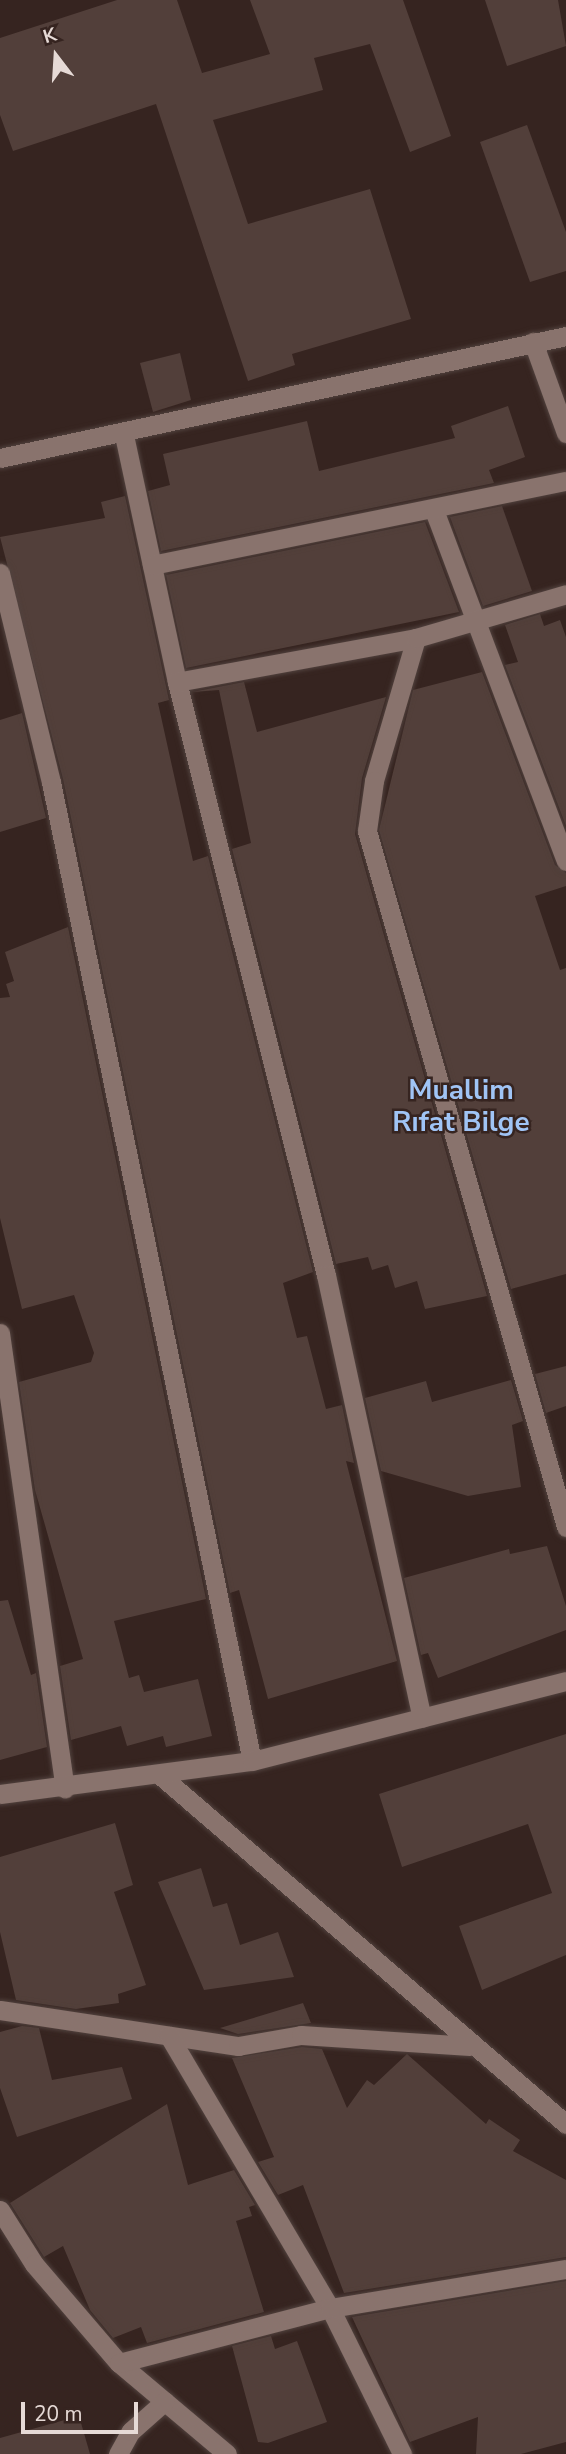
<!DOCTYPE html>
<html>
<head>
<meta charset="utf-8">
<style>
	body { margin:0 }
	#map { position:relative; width:566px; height:2454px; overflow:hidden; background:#362420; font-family:"Nunito Sans",sans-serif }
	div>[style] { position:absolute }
	.building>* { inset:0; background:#523f3a }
	.roads { filter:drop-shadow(0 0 2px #51423e) drop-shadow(0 0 2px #51423e) }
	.minor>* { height:19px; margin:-9.5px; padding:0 9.5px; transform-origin:9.5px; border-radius:9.5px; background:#89736d }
	.tertiary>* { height:19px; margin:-9.5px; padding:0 9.5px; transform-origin:9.5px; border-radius:9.5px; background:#89736d }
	span { translate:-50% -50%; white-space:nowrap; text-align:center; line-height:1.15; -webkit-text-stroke:5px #362420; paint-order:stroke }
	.district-label { font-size:28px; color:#a0c4f5; font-weight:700 }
	.north { position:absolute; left:21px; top:21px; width:70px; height:70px; -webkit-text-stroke:5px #362420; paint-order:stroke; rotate:343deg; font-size:19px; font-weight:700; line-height:28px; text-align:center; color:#e6dad6 }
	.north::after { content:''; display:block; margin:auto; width:24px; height:32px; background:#e6dad6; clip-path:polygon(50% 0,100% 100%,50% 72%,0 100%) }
	.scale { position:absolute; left:21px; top:2402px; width:117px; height:32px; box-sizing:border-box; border:4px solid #e6dad6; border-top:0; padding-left:9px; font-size:21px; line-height:24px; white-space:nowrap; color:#e6dad6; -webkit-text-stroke:5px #362420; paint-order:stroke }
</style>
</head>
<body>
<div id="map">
	<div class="building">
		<div style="clip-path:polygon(117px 0,177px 0,202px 73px,270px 54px,250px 0,403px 0,451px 136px,410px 152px,370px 44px,314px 58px,323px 90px,213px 120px,248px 224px,370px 189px,411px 319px,292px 354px,295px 365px,248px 381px,156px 104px,13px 151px,0 115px,0 38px)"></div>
		<div style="clip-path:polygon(485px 0,558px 0,566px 46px,507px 66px)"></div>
		<div style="clip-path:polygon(527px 125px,566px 232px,566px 271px,530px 282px,480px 142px)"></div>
		<div style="clip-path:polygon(180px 353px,191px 400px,153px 412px,140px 363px)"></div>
		<div style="clip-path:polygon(508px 406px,525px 457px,489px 470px,494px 483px,161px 551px,148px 491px,170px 485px,163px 454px,307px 421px,319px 471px,455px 438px,451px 426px)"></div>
		<div style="clip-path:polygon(125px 496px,169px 700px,158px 703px,193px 861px,208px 856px,313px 1272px,283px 1283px,297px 1338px,307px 1336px,326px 1409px,342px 1405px,354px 1463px,346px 1461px,397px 1661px,268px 1699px,239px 1590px,230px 1593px,63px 779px,0 537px,105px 518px,101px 502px)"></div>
		<div style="clip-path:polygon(502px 506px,532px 591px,483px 606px,450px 517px)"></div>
		<div style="clip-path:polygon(425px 522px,459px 612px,186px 668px,166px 575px)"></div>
		<div style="clip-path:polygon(540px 614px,544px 626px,560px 620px,566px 637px,566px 826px,505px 665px,518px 662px,505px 625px)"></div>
		<div style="clip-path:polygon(482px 672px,555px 865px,566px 873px,566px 886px,535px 896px,560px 970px,566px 968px,566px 1274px,511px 1289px,379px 830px,413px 690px)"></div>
		<div style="clip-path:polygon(244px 682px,257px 732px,386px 697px,362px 778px,355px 834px,487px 1296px,425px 1309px,417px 1281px,395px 1288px,388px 1265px,372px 1270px,368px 1257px,336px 1264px,232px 849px,251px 843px,219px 690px,192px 692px)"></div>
		<div style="clip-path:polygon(22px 713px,46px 818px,0 832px,0 720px)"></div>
		<div style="clip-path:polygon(68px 927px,206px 1599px,114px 1621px,129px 1678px,139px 1675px,144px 1692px,198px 1679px,212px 1736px,166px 1747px,163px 1736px,127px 1746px,121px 1726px,71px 1740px,60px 1666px,83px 1659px,35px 1490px,19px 1382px,91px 1362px,94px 1353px,74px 1295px,22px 1309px,0 1218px,0 998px,10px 997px,6px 984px,14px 981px,5px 952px)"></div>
		<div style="clip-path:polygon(566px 1366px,566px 1406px,546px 1413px,535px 1374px)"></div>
		<div style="clip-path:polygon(511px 1380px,523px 1421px,512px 1425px,521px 1487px,468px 1496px,381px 1471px,365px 1398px,426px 1381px,432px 1402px)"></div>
		<div style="clip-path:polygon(547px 1546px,566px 1606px,566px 1630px,438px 1678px,428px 1653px,421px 1655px,404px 1578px,509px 1549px,510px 1554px)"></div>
		<div style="clip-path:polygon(8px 1600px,31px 1675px,36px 1673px,47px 1747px,0 1760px,0 1601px)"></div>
		<div style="clip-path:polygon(566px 1734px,566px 1955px,482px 1990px,459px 1926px,552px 1893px,528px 1824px,402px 1867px,379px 1794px)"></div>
		<div style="clip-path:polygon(115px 1823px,133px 1885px,114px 1892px,146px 1985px,118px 1994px,119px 2003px,76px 2009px,16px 2000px,0 1932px,0 1857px)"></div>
		<div style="clip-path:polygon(201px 1868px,213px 1907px,227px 1903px,240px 1945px,278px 1932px,294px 1977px,204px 1990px,158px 1882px)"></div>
		<div style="clip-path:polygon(303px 2003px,311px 2023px,238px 2034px,220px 2028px)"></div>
		<div style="clip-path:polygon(22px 2026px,39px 2028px,52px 2080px,122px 2067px,132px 2099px,17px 2137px,0 2088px,0 2032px)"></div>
		<div style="clip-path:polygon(302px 2047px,322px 2049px,347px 2108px,367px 2080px,374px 2085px,407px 2054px,486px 2124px,489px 2119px,520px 2140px,513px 2151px,566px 2180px,566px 2257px,344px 2293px,303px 2185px,278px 2195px,258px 2162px,274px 2157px,232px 2058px)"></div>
		<div style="clip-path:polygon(167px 2104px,188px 2185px,234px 2170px,255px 2205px,249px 2207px,252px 2216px,236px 2221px,264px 2312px,147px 2343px,141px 2327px,113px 2338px,90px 2310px,63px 2246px,44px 2257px,10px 2203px)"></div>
		<div style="clip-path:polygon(566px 2281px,566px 2442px,521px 2454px,476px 2454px,478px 2417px,410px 2442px,352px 2317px)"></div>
		<div style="clip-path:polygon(271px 2336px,275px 2349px,297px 2341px,327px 2422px,268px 2443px,258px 2442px,232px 2346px)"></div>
		<div style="clip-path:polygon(79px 2416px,90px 2454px,0 2454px,0 2438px)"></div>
	</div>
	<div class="roads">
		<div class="minor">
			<div style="left:533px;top:342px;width:97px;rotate:70.1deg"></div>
			<div style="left:124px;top:435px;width:253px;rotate:77.9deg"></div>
			<div style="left:177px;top:682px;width:611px;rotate:75.9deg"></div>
			<div style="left:326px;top:1275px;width:453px;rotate:77.8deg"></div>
			<div style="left:0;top:458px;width:579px;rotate:-12.16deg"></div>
			<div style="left:434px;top:510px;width:375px;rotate:69.4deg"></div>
			<div style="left:152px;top:565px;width:422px;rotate:-11.5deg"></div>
			<div style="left:0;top:573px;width:215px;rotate:76.3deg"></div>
			<div style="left:51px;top:782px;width:999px;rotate:78.4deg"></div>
			<div style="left:416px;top:638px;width:149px;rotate:106.4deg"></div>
			<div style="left:374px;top:781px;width:50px;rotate:98deg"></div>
			<div style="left:367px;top:831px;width:724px;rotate:74.04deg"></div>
			<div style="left:177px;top:682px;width:243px;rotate:-10.4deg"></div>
			<div style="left:416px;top:638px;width:156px;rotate:-16.3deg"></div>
			<div style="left:0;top:1333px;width:460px;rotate:81.9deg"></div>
			<div style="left:0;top:2010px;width:241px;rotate:8.6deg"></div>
			<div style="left:238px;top:2046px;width:64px;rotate:-9.9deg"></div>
			<div style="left:301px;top:2035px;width:169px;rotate:3.7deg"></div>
			<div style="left:169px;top:2036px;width:316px;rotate:59.4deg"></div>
			<div style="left:330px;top:2308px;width:163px;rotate:63.7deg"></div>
			<div style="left:0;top:2210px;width:64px;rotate:57.8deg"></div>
			<div style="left:34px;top:2264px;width:130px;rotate:49.4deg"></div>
			<div style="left:119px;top:2363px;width:141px;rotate:40.1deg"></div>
			<div style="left:118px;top:2454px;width:26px;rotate:-61deg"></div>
			<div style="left:131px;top:2431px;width:45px;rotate:-41.4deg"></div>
		</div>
		<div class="tertiary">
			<div style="left:161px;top:1776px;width:534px;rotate:40.67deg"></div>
			<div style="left:0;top:1794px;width:254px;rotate:-7.5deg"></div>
			<div style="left:252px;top:1761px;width:324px;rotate:-14.3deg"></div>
			<div style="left:119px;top:2363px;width:218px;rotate:-14.6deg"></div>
			<div style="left:330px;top:2308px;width:239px;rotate:-9.4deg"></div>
		</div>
	</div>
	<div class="district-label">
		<span style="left:461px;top:1106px">Muallim<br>Rıfat Bilge</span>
	</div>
	<div class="north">K</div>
	<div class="scale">20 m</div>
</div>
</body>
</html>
